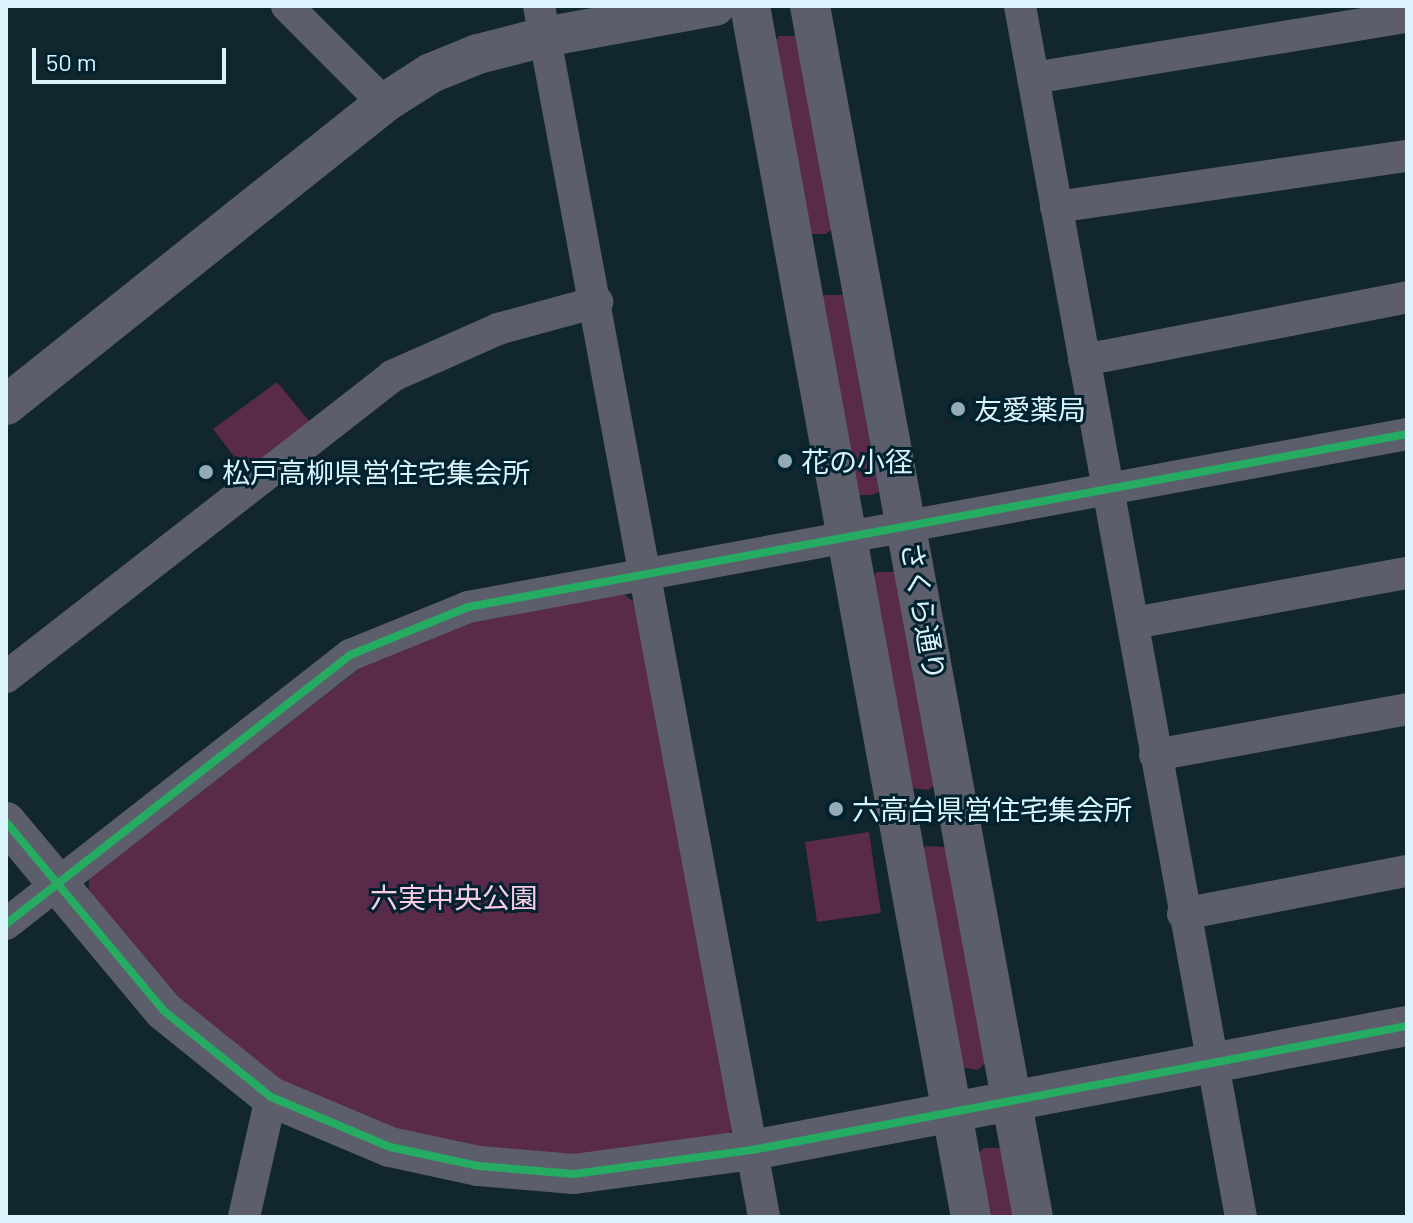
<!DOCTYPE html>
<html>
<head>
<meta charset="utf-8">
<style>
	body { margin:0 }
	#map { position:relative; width:1413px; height:1223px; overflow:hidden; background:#12262d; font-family:Barlow,"Noto Sans JP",sans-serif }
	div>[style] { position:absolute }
	.green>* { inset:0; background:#592a4a }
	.minor>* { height:32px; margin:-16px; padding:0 16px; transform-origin:16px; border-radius:16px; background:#5c5f6b }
	.tertiary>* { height:40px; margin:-20px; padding:0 20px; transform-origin:20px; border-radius:20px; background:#5c5f6b }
	.cycleway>* { height:8px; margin:-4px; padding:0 4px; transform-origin:4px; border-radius:4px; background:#26ab63 }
	.dots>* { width:22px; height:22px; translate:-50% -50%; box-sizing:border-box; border:4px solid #00222e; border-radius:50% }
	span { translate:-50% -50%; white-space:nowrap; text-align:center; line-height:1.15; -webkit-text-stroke:6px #00222e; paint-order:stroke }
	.poi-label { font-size:28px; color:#daf3fd }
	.left { translate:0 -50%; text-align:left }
	.street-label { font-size:28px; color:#daf3fd }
	.park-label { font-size:28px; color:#fccde6 }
	.frame { position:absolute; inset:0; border:8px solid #daf3fd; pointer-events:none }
	.scale { position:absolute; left:32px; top:48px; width:194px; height:36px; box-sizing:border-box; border:4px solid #daf3fd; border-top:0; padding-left:10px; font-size:24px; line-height:28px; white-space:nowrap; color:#daf3fd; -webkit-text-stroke:6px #00222e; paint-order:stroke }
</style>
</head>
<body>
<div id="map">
	<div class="green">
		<div style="clip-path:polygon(779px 36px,798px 36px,832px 230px,825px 234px,811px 234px,775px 41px)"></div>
		<div style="clip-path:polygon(824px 295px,843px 295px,879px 492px,872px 495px,858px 495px,820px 300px)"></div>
		<div style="clip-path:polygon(277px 382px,310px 422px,247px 473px,213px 429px)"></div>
		<div style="clip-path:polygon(877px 572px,896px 572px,937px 782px,929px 790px,911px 788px,873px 577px)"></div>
		<div style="clip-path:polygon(623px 594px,643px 608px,736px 1123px,725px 1140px,576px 1158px,480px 1153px,394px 1132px,279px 1080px,205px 1027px,88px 904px,89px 878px,364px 665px,473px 620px)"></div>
		<div style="clip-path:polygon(869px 832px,881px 913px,817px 922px,805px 842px)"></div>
		<div style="clip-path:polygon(926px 846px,945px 847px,989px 1059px,978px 1070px,961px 1067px,922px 851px)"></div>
		<div style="clip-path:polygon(983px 1148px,1002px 1148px,1020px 1217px,985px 1217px,979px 1153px)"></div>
	</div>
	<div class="minor">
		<div style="left:287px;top:6px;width:137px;rotate:45deg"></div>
		<div style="left:539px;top:6px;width:1232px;rotate:79.47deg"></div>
		<div style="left:1020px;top:6px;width:1231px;rotate:79.66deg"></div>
		<div style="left:1033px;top:78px;width:379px;rotate:-9.3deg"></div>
		<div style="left:1056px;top:207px;width:355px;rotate:-8.3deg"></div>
		<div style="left:1084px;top:360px;width:329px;rotate:-11deg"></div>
		<div style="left:1134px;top:623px;width:278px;rotate:-10.4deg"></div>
		<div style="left:6px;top:677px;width:489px;rotate:-37.9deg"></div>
		<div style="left:392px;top:376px;width:116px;rotate:-23.9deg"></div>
		<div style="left:498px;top:329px;width:103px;rotate:-15.3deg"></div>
		<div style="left:1155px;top:755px;width:256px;rotate:-10.3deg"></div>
		<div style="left:1183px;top:914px;width:228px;rotate:-10.9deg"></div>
		<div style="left:6px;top:924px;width:437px;rotate:-38deg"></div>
		<div style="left:350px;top:655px;width:127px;rotate:-22.1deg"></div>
		<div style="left:468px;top:607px;width:955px;rotate:-10.44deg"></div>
		<div style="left:244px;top:1217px;width:123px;rotate:-77.3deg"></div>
	</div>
	<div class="tertiary">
		<div style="left:750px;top:6px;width:1231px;rotate:79.66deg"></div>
		<div style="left:810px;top:6px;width:1231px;rotate:79.57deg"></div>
		<div style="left:6px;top:405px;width:484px;rotate:-38.6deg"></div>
		<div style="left:384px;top:103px;width:56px;rotate:-32.6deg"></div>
		<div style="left:431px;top:73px;width:51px;rotate:-22deg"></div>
		<div style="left:478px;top:54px;width:68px;rotate:-14.4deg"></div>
		<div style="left:544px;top:37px;width:174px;rotate:-10.3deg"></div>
		<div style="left:6px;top:822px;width:246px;rotate:50.1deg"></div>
		<div style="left:164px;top:1011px;width:137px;rotate:38.8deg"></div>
		<div style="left:271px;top:1097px;width:129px;rotate:22.8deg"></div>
		<div style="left:390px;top:1147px;width:91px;rotate:12.1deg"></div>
		<div style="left:479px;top:1166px;width:95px;rotate:4.8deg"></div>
		<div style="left:574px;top:1174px;width:180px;rotate:-7.7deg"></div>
		<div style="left:752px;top:1150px;width:667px;rotate:-10.72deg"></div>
	</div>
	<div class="cycleway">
		<div style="left:6px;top:822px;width:246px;rotate:50.1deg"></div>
		<div style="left:164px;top:1011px;width:137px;rotate:38.8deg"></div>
		<div style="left:271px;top:1097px;width:129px;rotate:22.8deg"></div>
		<div style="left:390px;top:1147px;width:91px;rotate:12.1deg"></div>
		<div style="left:479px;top:1166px;width:95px;rotate:4.8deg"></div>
		<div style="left:574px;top:1174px;width:180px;rotate:-7.7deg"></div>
		<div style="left:752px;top:1150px;width:667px;rotate:-10.72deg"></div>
		<div style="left:6px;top:924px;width:437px;rotate:-38deg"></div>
		<div style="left:350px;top:655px;width:127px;rotate:-22.1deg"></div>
		<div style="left:468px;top:607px;width:955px;rotate:-10.44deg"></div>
	</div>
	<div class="dots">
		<div style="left:958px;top:409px;background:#94abb4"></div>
		<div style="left:785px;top:461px;background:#94abb4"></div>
		<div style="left:206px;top:472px;background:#94abb4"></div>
		<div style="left:836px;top:809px;background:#94abb4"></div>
	</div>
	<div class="poi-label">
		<span class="left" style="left:974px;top:409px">友愛薬局</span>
		<span class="left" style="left:801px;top:461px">花の小径</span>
		<span class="left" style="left:222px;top:472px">松戸高柳県営住宅集会所</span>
		<span class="left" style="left:852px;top:809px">六高台県営住宅集会所</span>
	</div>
	<div class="street-label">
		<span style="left:924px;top:611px;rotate:80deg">さくら通り</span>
	</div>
	<div class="park-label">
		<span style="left:454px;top:897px">六実中央公園</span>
	</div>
	<div class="frame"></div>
	<div class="scale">50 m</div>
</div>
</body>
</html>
